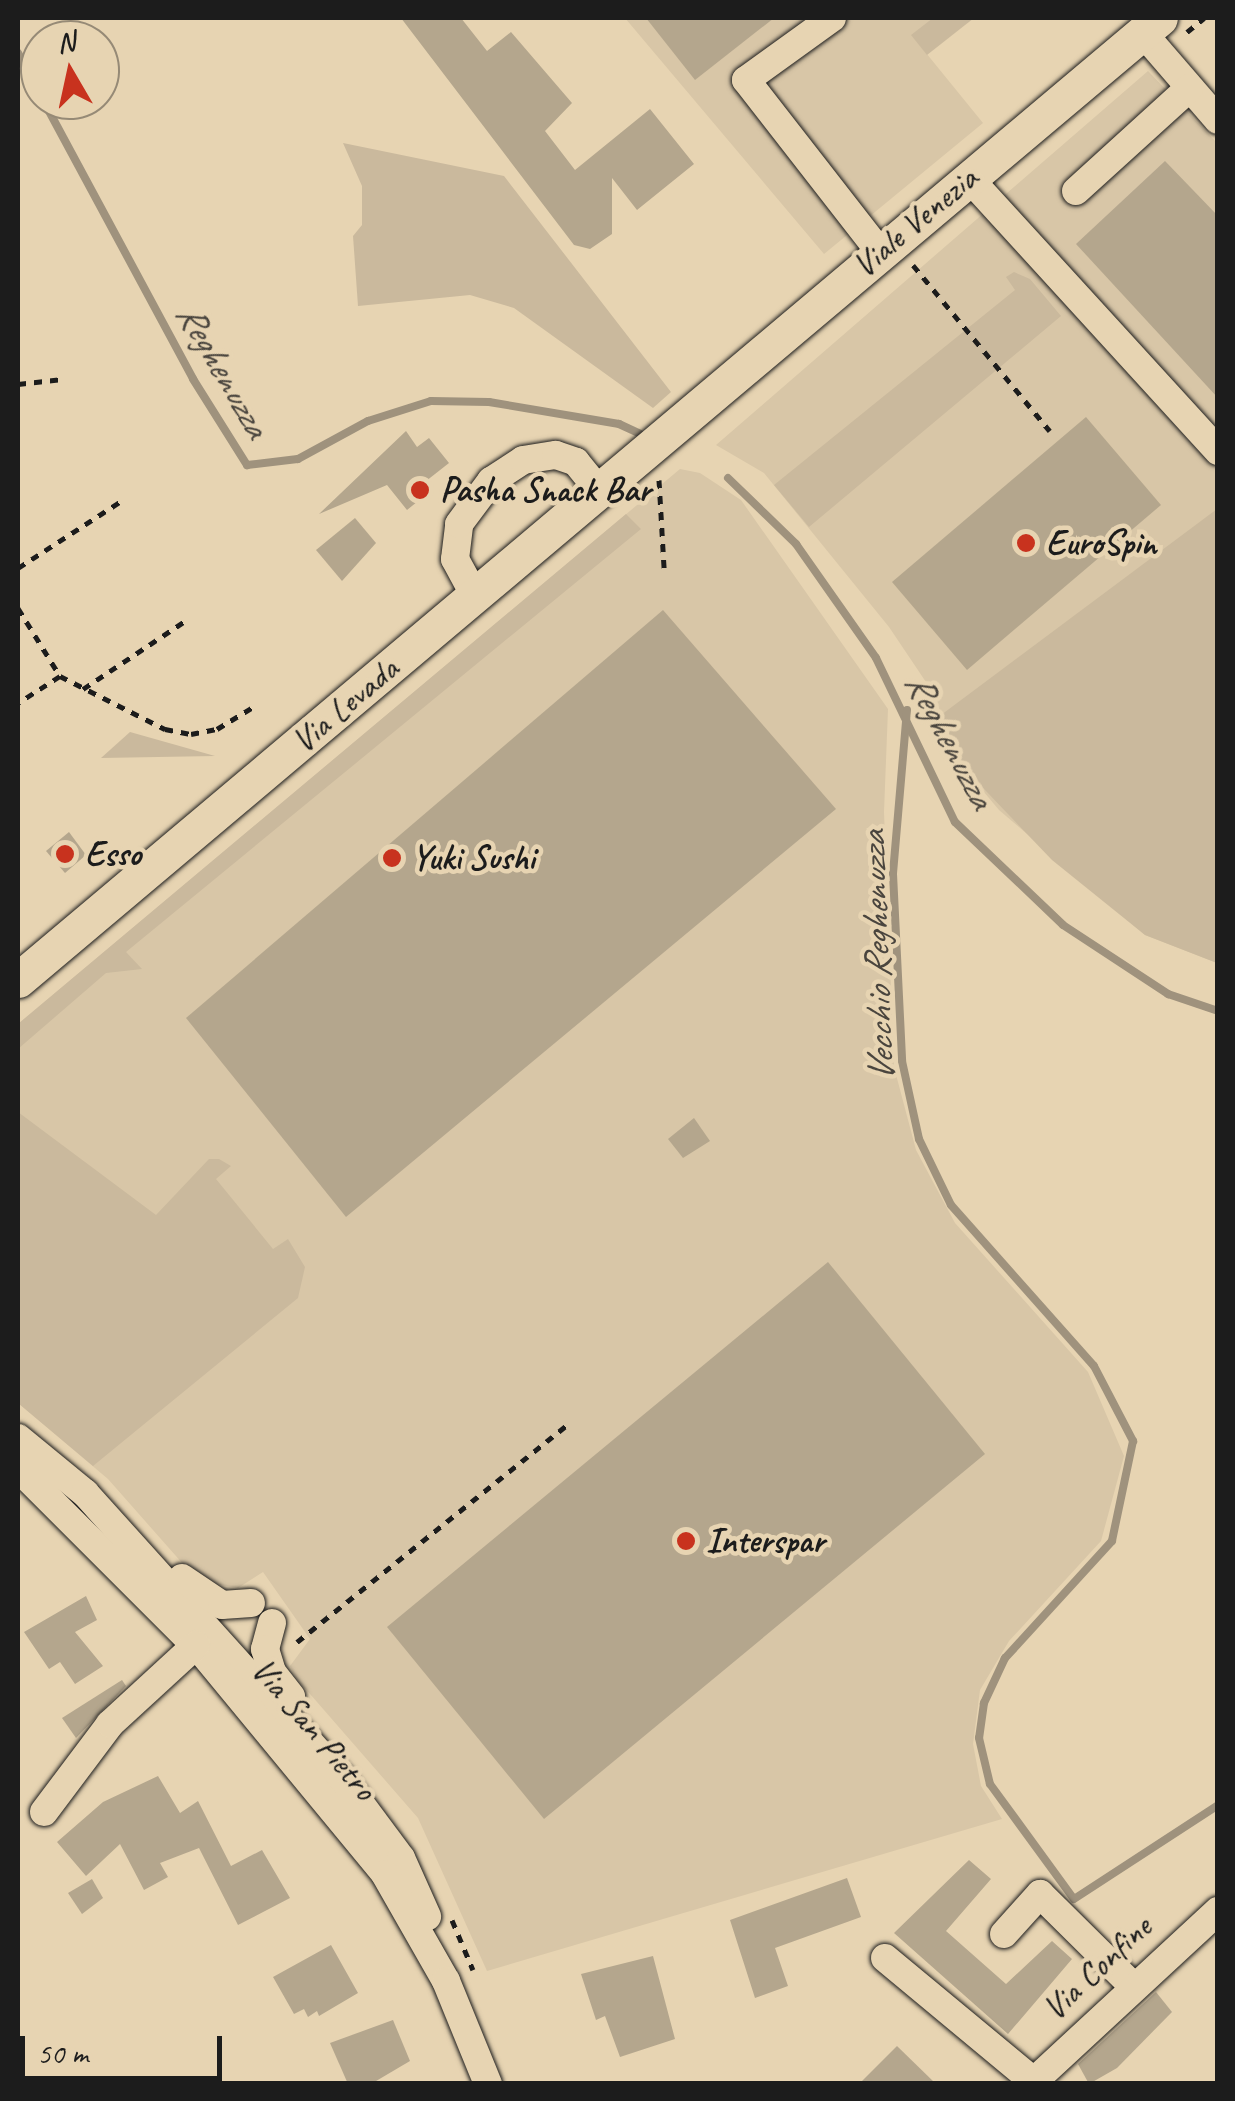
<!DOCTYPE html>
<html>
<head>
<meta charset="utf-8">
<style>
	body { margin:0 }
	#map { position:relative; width:1235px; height:2101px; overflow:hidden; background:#e7d4b2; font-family:Caveat,sans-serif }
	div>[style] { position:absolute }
	.built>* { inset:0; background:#d8c6a7 }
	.green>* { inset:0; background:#cab99d }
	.stream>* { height:8px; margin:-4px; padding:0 4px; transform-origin:4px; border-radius:4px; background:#9f927d }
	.building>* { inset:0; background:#b4a68d }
	.path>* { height:5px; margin-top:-2.5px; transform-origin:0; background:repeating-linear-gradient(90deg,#1c1c1c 0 8px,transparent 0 16px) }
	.roads { filter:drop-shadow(0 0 2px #1c1c1c) drop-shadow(0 0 2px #1c1c1c) }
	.minor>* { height:28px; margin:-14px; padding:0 14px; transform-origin:14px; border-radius:14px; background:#e7d4b2 }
	.major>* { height:35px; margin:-17.5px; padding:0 17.5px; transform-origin:17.5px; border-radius:17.5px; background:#e7d4b2 }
	.dots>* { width:28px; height:28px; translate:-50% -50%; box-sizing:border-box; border:5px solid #e7d4b2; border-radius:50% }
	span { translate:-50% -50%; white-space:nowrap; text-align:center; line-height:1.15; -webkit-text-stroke:9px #e7d4b2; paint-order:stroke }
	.street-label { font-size:35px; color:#1c1c1c }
	.poi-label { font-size:35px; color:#1c1c1c; font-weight:700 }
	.left { translate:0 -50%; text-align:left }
	.water-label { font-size:38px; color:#4a453e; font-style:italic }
	.frame { position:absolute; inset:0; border:20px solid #1c1c1c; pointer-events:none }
	.north { position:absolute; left:20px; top:20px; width:100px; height:100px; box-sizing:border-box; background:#e7d4b2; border:2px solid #968a76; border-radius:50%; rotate:351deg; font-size:28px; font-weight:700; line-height:40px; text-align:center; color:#1c1c1c }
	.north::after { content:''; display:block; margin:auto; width:35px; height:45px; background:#c8321e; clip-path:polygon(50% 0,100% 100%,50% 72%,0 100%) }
	.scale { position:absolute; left:20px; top:2036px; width:202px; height:45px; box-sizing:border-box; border:5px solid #1c1c1c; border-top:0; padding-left:12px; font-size:30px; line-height:35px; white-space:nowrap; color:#1c1c1c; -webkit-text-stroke:8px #e7d4b2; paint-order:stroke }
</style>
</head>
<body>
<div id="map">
	<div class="built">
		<div style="clip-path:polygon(625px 18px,959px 18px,922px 48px,983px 123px,824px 254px)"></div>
		<div style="clip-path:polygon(1148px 71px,1217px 143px,1217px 963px,1145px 935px,999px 810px,963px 767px,932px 691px,889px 627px,764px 473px,716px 445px)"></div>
		<div style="clip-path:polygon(680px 469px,700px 473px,741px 500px,888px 709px,884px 812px,894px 1067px,916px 1150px,955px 1223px,1088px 1372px,1124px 1456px,1101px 1541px,1009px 1641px,980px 1690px,973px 1744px,981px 1786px,1002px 1819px,487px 1971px,418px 1818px,297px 1679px,290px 1666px,310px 1639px,263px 1572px,238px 1588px,198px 1581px,108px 1479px,18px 1403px,18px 1024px)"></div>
	</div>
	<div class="green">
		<div style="clip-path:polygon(933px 18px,974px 18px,927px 55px,911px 35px)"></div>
		<div style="clip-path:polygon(343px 143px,504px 176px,671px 392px,653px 408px,514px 308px,470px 295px,358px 306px,353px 236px,362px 225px,362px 186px)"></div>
		<div style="clip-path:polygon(1014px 272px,1030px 279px,1061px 316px,809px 527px,774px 485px,1015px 290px,1006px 277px)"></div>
		<div style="clip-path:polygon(1217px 509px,1217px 963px,1145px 935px,1052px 860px,963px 767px,941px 715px)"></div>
		<div style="clip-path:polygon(626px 514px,641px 529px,126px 952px,142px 969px,106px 973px,18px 1049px,18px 1024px)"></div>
		<div style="clip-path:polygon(130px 732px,215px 756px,101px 758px)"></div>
		<div style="clip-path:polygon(18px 1112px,156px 1215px,209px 1159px,219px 1159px,231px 1166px,216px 1179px,273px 1249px,288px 1239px,305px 1267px,298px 1298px,93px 1466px,18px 1403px)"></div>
	</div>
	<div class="stream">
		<div style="left:18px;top:53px;width:47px;rotate:61.8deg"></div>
		<div style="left:43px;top:100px;width:317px;rotate:61.7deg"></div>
		<div style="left:193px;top:379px;width:102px;rotate:57.9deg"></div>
		<div style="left:247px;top:465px;width:51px;rotate:-6.7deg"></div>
		<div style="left:298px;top:459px;width:80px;rotate:-28.5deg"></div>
		<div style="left:368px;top:421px;width:66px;rotate:-17.6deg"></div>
		<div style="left:431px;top:401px;width:58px;rotate:1deg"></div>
		<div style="left:489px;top:402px;width:132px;rotate:9.6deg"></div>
		<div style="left:619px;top:424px;width:23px;rotate:25deg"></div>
		<div style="left:728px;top:478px;width:95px;rotate:44.1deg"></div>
		<div style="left:796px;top:544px;width:139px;rotate:54.9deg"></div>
		<div style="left:876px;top:658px;width:182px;rotate:64.3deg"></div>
		<div style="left:955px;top:822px;width:149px;rotate:43.6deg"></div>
		<div style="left:1063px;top:925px;width:126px;rotate:33.3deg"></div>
		<div style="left:1168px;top:994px;width:53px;rotate:18.8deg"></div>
		<div style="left:907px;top:710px;width:165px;rotate:94.9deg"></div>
		<div style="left:893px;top:874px;width:187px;rotate:87.2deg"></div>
		<div style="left:902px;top:1061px;width:80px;rotate:77.7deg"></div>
		<div style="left:919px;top:1139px;width:73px;rotate:64.1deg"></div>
		<div style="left:951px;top:1205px;width:215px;rotate:48.4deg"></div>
		<div style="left:1094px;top:1366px;width:85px;rotate:62.5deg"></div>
		<div style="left:1133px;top:1441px;width:102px;rotate:101.9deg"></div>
		<div style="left:1112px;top:1541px;width:159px;rotate:132.4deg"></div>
		<div style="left:1005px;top:1658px;width:50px;rotate:115deg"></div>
		<div style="left:984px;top:1703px;width:35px;rotate:98deg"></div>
		<div style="left:979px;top:1738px;width:47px;rotate:76.6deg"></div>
		<div style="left:990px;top:1784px;width:142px;rotate:53.9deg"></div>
		<div style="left:1074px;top:1899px;width:172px;rotate:-33.1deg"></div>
	</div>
	<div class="building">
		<div style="clip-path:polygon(401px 18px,461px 18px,487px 51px,511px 32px,572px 103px,545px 131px,575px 170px,650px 109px,694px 164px,637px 210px,612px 178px,612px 234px,590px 249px,574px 245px)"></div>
		<div style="clip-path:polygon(646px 18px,774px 18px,695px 80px)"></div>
		<div style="clip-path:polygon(1165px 161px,1218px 216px,1218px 398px,1076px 244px)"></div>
		<div style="clip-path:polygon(1086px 417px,1161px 505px,967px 670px,892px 582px)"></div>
		<div style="clip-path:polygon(406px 431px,417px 447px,429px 438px,449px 463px,421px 485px,428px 493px,407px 510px,387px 485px,319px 514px)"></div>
		<div style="clip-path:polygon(355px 518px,376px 543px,342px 581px,316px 550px)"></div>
		<div style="clip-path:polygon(663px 610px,836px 809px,346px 1217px,186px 1018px)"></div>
		<div style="clip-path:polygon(69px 832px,86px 855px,65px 873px,46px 851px)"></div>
		<div style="clip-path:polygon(694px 1118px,710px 1141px,683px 1158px,668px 1139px)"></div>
		<div style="clip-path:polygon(828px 1262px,985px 1454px,544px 1819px,387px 1627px)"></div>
		<div style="clip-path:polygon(86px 1596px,97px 1620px,75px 1632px,103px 1666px,75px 1684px,60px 1662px,49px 1669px,24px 1632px)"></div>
		<div style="clip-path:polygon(122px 1680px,126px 1686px,76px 1738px,62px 1718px)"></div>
		<div style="clip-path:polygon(158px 1776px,180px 1813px,198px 1801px,231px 1866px,262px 1850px,290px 1898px,238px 1925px,199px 1848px,160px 1863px,168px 1877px,144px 1890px,120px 1844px,86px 1876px,57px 1842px,103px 1802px)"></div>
		<div style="clip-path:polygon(969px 1860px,991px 1879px,946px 1931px,1006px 1984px,1052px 1941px,1072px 1959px,1008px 2034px,894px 1933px)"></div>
		<div style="clip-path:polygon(847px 1878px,861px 1917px,775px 1948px,788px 1986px,755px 1998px,730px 1920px)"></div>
		<div style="clip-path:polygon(92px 1879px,103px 1898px,82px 1914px,68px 1893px)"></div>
		<div style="clip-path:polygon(331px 1945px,358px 1993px,319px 2016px,317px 2011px,308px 2017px,304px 2009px,294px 2014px,273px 1977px)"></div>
		<div style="clip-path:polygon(653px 1956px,675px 2039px,620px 2057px,605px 2016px,596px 2020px,581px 1974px)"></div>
		<div style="clip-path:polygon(1156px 1992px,1172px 2012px,1117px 2068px,1089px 2084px,1078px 2064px)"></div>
		<div style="clip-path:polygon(393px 2020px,410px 2061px,371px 2084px,348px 2084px,330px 2043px)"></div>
		<div style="clip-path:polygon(897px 2046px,936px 2084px,859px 2084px)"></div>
	</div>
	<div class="path">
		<div style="left:1187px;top:32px;width:22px;rotate:-39deg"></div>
		<div style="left:913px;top:265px;width:215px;rotate:50.5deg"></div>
		<div style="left:18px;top:384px;width:45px;rotate:-6.3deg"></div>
		<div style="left:659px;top:480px;width:88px;rotate:86.7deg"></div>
		<div style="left:18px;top:568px;width:123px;rotate:-33deg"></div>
		<div style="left:18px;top:608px;width:80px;rotate:58.3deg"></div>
		<div style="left:60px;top:676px;width:50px;rotate:147.3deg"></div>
		<div style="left:60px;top:676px;width:118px;rotate:26.8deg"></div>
		<div style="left:165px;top:729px;width:26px;rotate:11deg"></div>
		<div style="left:191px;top:734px;width:26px;rotate:-11deg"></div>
		<div style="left:217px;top:729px;width:42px;rotate:-31.4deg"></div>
		<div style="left:83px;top:689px;width:126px;rotate:-33.7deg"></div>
		<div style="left:297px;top:1642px;width:346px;rotate:-38.8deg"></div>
		<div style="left:452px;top:1920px;width:54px;rotate:67.2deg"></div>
	</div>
	<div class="roads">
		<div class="minor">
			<div style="left:832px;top:18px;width:106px;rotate:144.2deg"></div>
			<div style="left:746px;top:80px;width:218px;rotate:52.1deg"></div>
			<div style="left:1142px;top:32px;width:116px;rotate:49.2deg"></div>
			<div style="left:968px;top:177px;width:371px;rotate:47.6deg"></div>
			<div style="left:1076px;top:191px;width:153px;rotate:-42.3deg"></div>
			<div style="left:475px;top:596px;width:42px;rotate:-118.4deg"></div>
			<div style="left:455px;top:559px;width:35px;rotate:-83deg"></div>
			<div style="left:459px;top:524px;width:54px;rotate:-53.3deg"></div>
			<div style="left:491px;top:481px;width:38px;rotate:-33deg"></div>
			<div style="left:523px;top:460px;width:33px;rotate:-9deg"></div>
			<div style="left:556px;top:455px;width:21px;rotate:19deg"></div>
			<div style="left:576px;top:462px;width:36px;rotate:51deg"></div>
			<div style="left:18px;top:1438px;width:87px;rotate:39.4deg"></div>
			<div style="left:85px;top:1493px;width:386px;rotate:48deg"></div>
			<div style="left:343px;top:1780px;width:97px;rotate:53.4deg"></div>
			<div style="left:401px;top:1858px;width:64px;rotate:65.9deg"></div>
			<div style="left:18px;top:1468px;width:262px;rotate:45deg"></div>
			<div style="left:203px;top:1653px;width:286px;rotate:50.5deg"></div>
			<div style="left:385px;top:1874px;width:123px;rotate:60.3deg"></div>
			<div style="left:446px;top:1981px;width:111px;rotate:67.8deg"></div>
			<div style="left:182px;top:1578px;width:48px;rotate:34deg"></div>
			<div style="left:222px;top:1605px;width:29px;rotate:-4deg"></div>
			<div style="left:272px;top:1623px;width:27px;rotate:105deg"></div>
			<div style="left:265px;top:1649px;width:24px;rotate:73deg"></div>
			<div style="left:272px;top:1672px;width:31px;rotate:52deg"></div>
			<div style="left:44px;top:1812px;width:110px;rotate:-53.1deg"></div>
			<div style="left:110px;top:1724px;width:117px;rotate:-42.6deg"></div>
			<div style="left:1004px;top:1934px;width:54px;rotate:-48deg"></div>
			<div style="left:1040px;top:1894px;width:129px;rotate:44.7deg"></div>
			<div style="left:885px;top:1958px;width:192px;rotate:39.7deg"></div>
			<div style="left:1031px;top:2084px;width:255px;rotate:-42.8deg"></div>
		</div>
		<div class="major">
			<div style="left:18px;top:980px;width:1493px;rotate:-40.11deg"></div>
		</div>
	</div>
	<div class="dots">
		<div style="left:420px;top:490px;background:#c8321e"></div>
		<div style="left:1026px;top:543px;background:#c8321e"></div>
		<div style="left:65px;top:854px;background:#c8321e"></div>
		<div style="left:392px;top:858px;background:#c8321e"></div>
		<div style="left:686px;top:1541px;background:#c8321e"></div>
	</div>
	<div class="street-label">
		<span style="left:915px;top:222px;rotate:-40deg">Viale Venezia</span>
		<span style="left:345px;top:705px;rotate:-40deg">Via Levada</span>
		<span style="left:314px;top:1729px;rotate:50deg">Via San Pietro</span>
		<span style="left:1097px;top:1968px;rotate:-43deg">Via Confine</span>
	</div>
	<div class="poi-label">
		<span class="left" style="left:440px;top:490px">Pasha Snack Bar</span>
		<span class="left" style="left:1046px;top:543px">EuroSpin</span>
		<span class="left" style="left:85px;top:854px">Esso</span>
		<span class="left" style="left:412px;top:858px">Yuki Sushi</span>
		<span class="left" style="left:706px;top:1541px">Interspar</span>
	</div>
	<div class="water-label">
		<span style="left:223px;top:370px;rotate:60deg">Reghenuzza</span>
		<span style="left:950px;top:740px;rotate:62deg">Reghenuzza</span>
		<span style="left:877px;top:957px;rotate:-92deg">Vecchio Reghenuzza</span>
	</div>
	<div class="frame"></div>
	<div class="north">N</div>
	<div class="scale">50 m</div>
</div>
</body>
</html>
